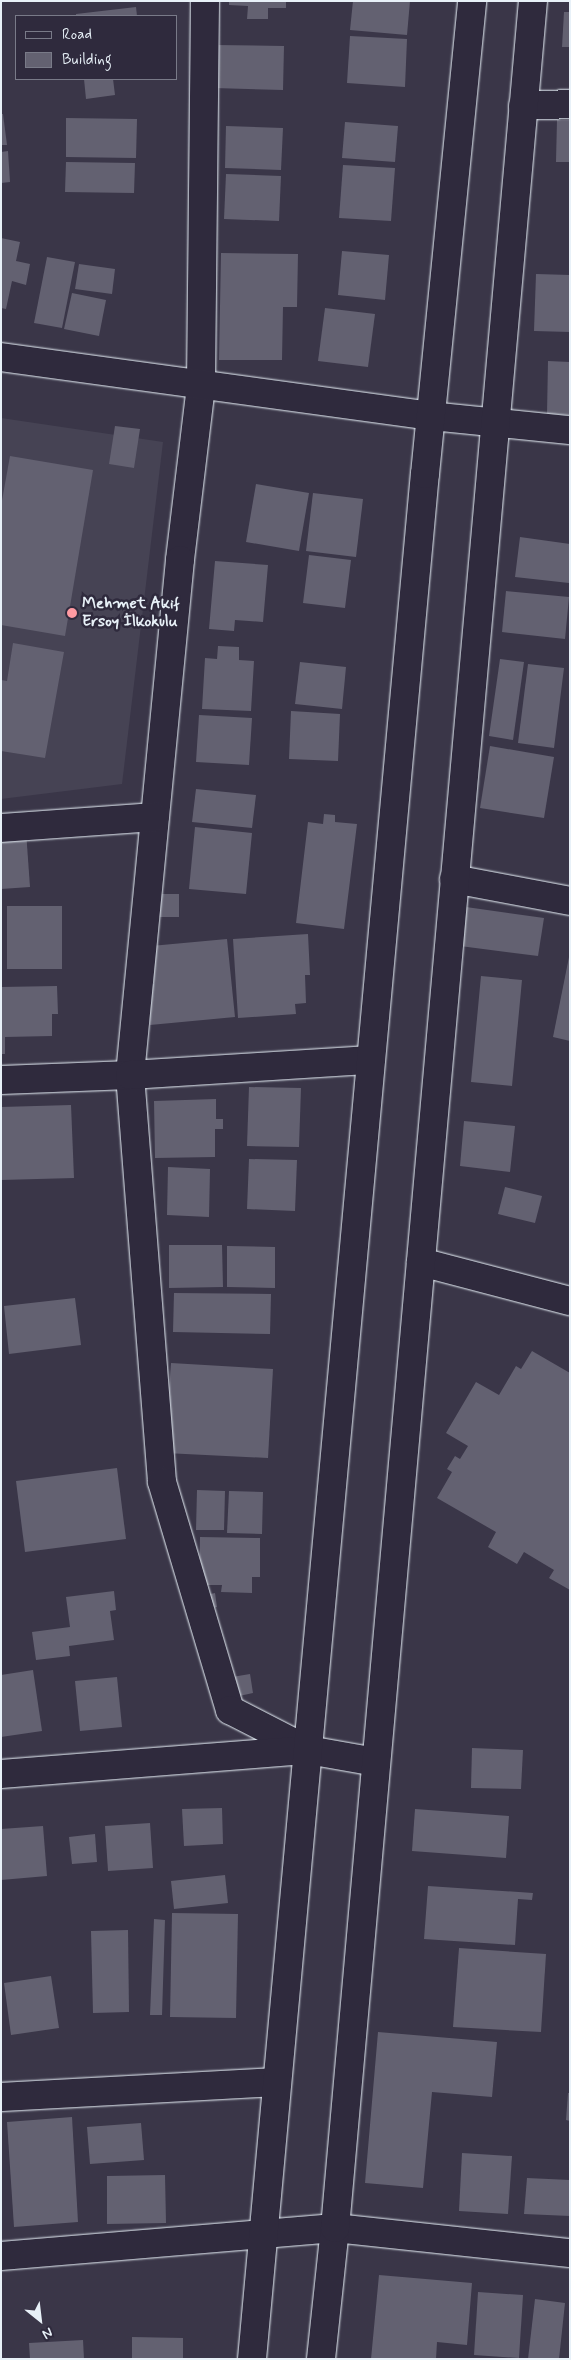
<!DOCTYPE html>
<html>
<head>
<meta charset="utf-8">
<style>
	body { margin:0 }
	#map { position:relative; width:571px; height:2360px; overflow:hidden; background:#3a3648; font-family:Mynerve,sans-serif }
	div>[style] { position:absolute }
	.built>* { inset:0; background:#464354 }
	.building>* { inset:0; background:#636171 }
	.roads { filter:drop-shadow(0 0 1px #e8f1f8) drop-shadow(0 0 1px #e8f1f8) }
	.minor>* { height:28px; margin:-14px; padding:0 14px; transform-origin:14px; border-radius:14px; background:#2f2a3d }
	.major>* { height:28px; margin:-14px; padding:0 14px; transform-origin:14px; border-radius:14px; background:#2f2a3d }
	.dots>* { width:14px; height:14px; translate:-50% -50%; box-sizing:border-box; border:2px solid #2f2a3d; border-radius:50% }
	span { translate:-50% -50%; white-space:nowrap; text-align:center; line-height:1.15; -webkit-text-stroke:5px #2f2a3d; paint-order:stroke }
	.poi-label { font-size:16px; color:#e8f1f8; font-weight:700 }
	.left { translate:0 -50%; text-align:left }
	.frame { position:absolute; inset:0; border:2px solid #e8f1f8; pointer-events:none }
	.legend { position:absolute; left:15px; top:15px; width:162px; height:65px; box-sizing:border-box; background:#2f2a3d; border:1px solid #797a88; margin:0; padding:6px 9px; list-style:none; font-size:15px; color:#e8f1f8 }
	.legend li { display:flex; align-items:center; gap:10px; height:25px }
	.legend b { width:25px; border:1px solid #797a88 }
	.north { position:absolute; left:15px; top:2295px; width:50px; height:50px; -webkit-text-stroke:4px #2f2a3d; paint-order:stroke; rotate:151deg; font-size:14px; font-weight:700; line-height:20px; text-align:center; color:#e8f1f8 }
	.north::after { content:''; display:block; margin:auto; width:18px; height:22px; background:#e8f1f8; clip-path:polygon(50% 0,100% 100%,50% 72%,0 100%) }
</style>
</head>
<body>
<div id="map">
	<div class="built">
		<div style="clip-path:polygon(1px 418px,163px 442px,122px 784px,1px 799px)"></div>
	</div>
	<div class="building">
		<div style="clip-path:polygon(229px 1px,286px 1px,286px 8px,268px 8px,268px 19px,247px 19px,248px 6px,229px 5px)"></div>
		<div style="clip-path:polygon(353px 1px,410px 1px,407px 35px,350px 30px)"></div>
		<div style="clip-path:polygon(136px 7px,137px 16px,76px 16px,76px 14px)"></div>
		<div style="clip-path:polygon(564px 12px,570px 12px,570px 47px,562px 47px)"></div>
		<div style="clip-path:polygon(350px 36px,407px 39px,405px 87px,347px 83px)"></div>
		<div style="clip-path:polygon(215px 45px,284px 46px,283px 90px,214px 88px)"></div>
		<div style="clip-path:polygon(84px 79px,113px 79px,115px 95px,86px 99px)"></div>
		<div style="clip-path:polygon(1px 114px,3px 114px,7px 145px,1px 145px)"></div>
		<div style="clip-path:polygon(66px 118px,137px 119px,136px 158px,66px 157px)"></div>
		<div style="clip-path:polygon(557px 120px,570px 120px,570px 162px,556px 162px)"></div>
		<div style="clip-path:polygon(345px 122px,398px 126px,395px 162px,342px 158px)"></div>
		<div style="clip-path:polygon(226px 126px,283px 128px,281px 170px,225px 168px)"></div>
		<div style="clip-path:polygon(8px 151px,10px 182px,1px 183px,1px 152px)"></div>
		<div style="clip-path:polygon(66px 162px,135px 163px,134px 193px,65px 192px)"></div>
		<div style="clip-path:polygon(343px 165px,395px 168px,391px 221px,339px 218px)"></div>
		<div style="clip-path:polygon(226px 174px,281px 176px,279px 221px,224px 219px)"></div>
		<div style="clip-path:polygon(1px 238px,20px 242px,16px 261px,30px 264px,26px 285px,12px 281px,6px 309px,1px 308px)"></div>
		<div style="clip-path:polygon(342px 251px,389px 255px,385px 300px,338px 295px)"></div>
		<div style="clip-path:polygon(221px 253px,298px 254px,297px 307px,283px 307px,282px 360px,219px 360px)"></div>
		<div style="clip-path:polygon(47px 257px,75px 262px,62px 328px,34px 323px)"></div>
		<div style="clip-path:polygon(79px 264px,115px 269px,112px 294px,75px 289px)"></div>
		<div style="clip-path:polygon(536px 274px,570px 275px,570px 332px,534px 331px)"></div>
		<div style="clip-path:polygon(72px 293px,106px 300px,99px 336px,64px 329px)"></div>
		<div style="clip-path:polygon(325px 308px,375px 314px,368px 367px,318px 361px)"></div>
		<div style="clip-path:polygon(548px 361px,570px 362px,570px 415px,547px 414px)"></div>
		<div style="clip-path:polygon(115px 426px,140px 429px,134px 468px,109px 464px)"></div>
		<div style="clip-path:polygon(10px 456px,93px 470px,65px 636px,1px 625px,1px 506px)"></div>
		<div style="clip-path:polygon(256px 484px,309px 493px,299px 551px,246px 542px)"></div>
		<div style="clip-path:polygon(313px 493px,363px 499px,356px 557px,306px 551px)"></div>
		<div style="clip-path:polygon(520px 537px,570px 544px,569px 583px,515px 577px)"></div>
		<div style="clip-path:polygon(309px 555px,351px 560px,345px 608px,303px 603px)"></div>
		<div style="clip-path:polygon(215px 561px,268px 565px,263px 622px,235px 620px,234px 631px,209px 629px)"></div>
		<div style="clip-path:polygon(506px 591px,569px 597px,565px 639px,502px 632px)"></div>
		<div style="clip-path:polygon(13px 643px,64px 652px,45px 758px,1px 751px,1px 680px,7px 681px)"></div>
		<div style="clip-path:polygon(218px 646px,239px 647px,239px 660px,254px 661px,251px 711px,202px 709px,205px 658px,217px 659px)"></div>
		<div style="clip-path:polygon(500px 659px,524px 662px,513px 740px,489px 736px)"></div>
		<div style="clip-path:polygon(300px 662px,346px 667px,342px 709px,295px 704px)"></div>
		<div style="clip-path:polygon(528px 664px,564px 668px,554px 748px,518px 743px)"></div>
		<div style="clip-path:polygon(291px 711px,340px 714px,338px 761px,289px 759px)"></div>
		<div style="clip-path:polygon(199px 715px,252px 718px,249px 765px,196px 762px)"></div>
		<div style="clip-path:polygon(490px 746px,554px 757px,544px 818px,480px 808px)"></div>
		<div style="clip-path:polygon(196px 789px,256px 795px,252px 828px,192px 822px)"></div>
		<div style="clip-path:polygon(324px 814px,335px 815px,335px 822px,357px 824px,344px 929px,296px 923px,308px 822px,323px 824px)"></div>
		<div style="clip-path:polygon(195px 827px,252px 833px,246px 894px,189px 889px)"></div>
		<div style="clip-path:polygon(26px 831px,30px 887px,1px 889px,1px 833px)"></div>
		<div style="clip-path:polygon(149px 894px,179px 894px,179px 917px,149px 917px)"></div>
		<div style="clip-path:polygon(7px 906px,62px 906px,62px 969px,7px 969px)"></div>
		<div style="clip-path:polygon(466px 907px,544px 918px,538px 956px,460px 946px)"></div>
		<div style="clip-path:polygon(308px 934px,310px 975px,305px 975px,306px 1003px,295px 1004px,296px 1014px,238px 1018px,233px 939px)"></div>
		<div style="clip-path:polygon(227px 939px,235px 1017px,150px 1025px,147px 985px,154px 984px,151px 946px)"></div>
		<div style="clip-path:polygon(569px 957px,570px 957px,570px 1041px,553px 1037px)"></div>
		<div style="clip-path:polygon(481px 976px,522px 980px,512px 1086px,471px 1082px)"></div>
		<div style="clip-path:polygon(57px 986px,58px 1014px,52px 1014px,52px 1036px,5px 1037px,5px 1054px,1px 1054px,1px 987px)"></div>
		<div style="clip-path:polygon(249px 1087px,301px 1088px,299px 1147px,247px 1146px)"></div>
		<div style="clip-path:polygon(216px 1099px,216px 1119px,223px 1119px,223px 1129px,215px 1129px,215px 1157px,155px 1158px,154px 1101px)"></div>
		<div style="clip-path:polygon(71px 1105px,74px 1178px,1px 1180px,1px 1107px)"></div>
		<div style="clip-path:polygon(464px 1121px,515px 1126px,510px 1172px,460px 1166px)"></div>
		<div style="clip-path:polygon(249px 1159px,297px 1160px,295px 1211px,247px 1209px)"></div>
		<div style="clip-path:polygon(168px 1167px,210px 1169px,209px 1217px,167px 1215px)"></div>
		<div style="clip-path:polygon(505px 1187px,542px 1196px,535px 1223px,498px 1214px)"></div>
		<div style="clip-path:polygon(169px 1245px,222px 1245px,223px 1287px,169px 1288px)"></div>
		<div style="clip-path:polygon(227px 1246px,275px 1247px,275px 1288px,227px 1287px)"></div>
		<div style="clip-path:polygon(174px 1293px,271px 1294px,270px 1334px,173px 1332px)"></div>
		<div style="clip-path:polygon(75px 1298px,81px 1345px,9px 1354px,4px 1306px)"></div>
		<div style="clip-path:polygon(532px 1351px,570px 1373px,570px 1590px,549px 1578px,554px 1570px,524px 1552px,517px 1564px,488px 1547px,496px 1532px,437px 1498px,452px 1472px,447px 1469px,455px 1456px,460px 1459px,468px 1446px,446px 1433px,476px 1382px,499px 1395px,516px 1366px,521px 1369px)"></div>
		<div style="clip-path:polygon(171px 1363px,273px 1369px,268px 1458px,165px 1453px)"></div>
		<div style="clip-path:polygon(117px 1468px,126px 1539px,25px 1552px,16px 1481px)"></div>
		<div style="clip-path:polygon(197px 1490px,225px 1491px,224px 1530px,196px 1530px)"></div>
		<div style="clip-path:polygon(229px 1491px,263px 1492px,262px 1534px,227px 1533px)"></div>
		<div style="clip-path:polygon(200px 1537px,260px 1538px,260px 1577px,252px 1577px,252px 1593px,221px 1592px,222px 1585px,199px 1585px)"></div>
		<div style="clip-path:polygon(114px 1591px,116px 1610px,110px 1611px,114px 1640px,69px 1646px,70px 1656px,36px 1660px,32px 1632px,70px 1627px,66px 1597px)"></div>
		<div style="clip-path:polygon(215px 1593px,217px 1607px,203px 1610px,201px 1596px)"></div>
		<div style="clip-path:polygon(33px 1670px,42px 1731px,1px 1737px,1px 1675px)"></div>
		<div style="clip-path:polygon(250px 1674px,253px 1693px,230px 1698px,226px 1678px)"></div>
		<div style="clip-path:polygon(117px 1677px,122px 1727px,80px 1731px,75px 1681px)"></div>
		<div style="clip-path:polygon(472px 1748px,523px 1750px,521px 1789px,471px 1788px)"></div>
		<div style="clip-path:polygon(222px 1808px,223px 1844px,184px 1846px,182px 1809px)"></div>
		<div style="clip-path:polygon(415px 1809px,509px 1816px,506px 1858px,412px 1851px)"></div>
		<div style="clip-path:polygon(150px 1823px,153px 1868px,108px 1871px,105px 1826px)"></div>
		<div style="clip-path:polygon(43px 1826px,47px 1876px,1px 1880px,1px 1829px)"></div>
		<div style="clip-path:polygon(95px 1834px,97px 1862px,72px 1864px,69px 1837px)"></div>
		<div style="clip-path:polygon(225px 1875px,228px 1903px,174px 1909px,171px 1881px)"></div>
		<div style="clip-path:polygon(428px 1886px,533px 1893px,532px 1900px,518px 1899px,515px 1945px,424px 1939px)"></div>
		<div style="clip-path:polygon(172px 1913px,238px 1914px,236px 2018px,170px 2017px)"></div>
		<div style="clip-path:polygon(154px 1919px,165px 1920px,162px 2015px,150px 2015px)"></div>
		<div style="clip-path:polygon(128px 1930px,129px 2012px,93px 2013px,91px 1931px)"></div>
		<div style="clip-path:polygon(459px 1948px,546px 1954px,541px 2032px,453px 2027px)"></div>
		<div style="clip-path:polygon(51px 1976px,59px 2028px,11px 2035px,4px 1983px)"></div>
		<div style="clip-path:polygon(378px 2032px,497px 2042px,492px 2097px,432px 2092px,423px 2188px,365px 2183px)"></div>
		<div style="clip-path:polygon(568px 2093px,570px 2093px,570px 2121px,566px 2120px)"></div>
		<div style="clip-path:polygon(72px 2117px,78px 2222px,14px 2227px,7px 2122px)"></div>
		<div style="clip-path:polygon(141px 2123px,144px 2160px,90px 2164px,87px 2127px)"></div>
		<div style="clip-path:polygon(462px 2153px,512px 2156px,508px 2214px,459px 2211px)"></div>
		<div style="clip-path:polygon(165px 2175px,166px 2223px,107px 2224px,107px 2176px)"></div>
		<div style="clip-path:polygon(527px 2178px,570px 2180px,570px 2216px,524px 2214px)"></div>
		<div style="clip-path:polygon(379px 2275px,472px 2283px,467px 2345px,437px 2342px,436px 2359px,371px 2359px)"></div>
		<div style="clip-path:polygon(478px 2292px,523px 2295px,519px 2358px,474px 2355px)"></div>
		<div style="clip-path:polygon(535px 2299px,565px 2303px,559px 2359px,528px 2359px)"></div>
		<div style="clip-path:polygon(132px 2337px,183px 2338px,183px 2359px,132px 2359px)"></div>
		<div style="clip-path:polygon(83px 2340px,84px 2359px,30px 2359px,29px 2343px)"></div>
	</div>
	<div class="roads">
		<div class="minor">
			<div style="left:205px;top:1px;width:385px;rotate:90.6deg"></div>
			<div style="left:201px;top:386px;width:175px;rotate:96.9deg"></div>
			<div style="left:180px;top:560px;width:517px;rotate:95.55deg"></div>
			<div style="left:130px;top:1075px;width:408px;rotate:85.5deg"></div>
			<div style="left:162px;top:1482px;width:238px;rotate:73.4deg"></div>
			<div style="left:230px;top:1710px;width:88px;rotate:27.1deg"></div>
			<div style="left:308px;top:1750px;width:69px;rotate:10deg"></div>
			<div style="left:523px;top:106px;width:47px;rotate:-2.4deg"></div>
			<div style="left:1px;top:357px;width:434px;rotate:7.8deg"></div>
			<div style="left:431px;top:416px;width:140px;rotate:5.8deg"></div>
			<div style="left:1px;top:828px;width:154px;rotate:-4.1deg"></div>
			<div style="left:454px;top:879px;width:118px;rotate:10.7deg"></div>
			<div style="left:1px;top:1080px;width:129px;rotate:-2.2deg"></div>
			<div style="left:130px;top:1075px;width:241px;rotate:-3.6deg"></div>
			<div style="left:421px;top:1262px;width:154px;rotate:14.7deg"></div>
			<div style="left:1px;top:1774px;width:308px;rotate:-4.5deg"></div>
			<div style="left:1px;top:2097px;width:276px;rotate:-3.1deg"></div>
			<div style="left:1px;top:2256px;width:335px;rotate:-4.8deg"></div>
			<div style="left:335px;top:2228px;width:236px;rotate:6.1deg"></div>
		</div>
		<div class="major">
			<div style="left:252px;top:2359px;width:1893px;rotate:-84.76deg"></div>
			<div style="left:425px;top:474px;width:475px;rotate:-84.3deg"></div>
			<div style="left:321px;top:2359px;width:132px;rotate:-83.9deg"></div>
			<div style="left:335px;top:2228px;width:2236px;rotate:-84.92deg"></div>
		</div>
	</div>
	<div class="dots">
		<div style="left:72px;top:613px;background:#ff9aa2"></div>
	</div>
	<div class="poi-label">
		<span class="left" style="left:82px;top:613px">Mehmet Akif<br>Ersoy İlkokulu</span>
	</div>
	<div class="frame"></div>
	<ul class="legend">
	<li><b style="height:6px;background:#2f2a3d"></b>Road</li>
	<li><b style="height:14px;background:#636171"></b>Building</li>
	</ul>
	<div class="north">N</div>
</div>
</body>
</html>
